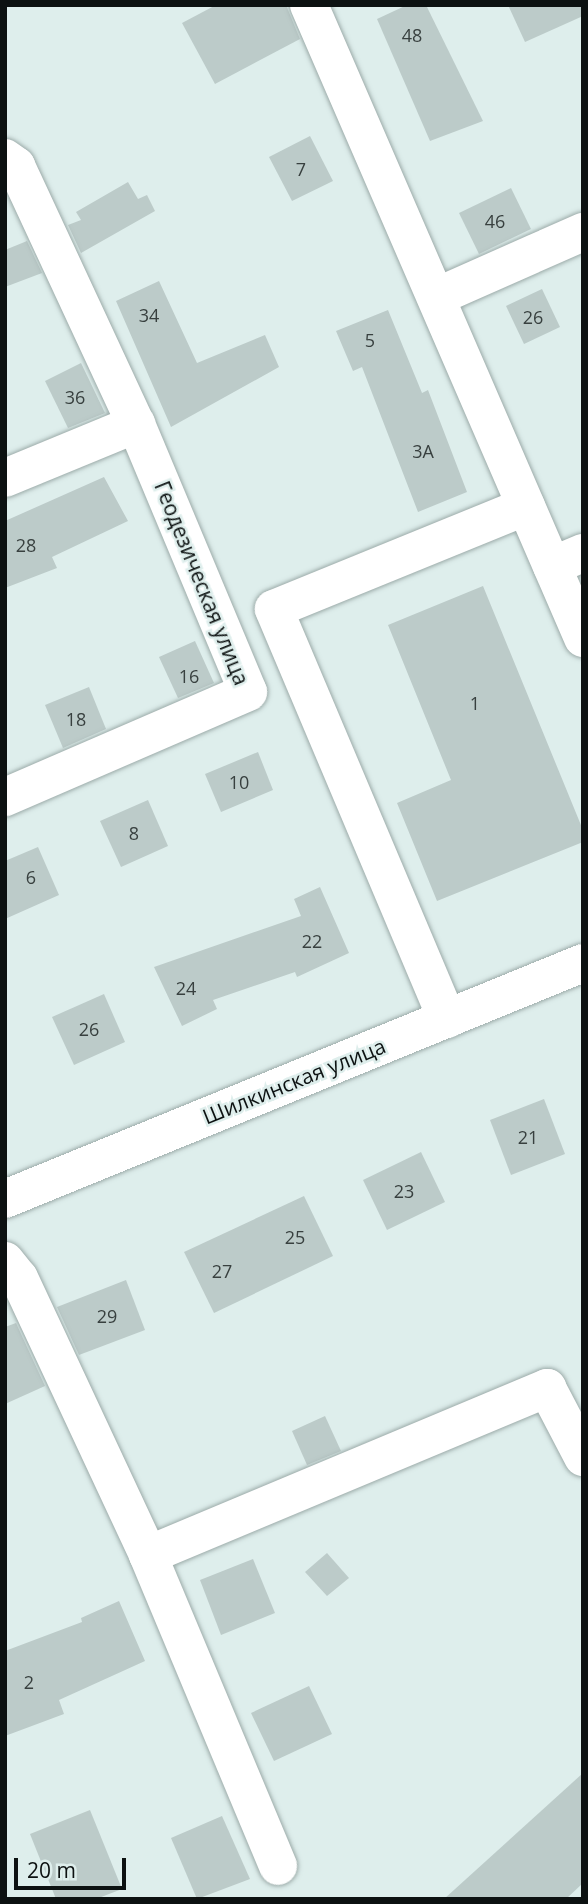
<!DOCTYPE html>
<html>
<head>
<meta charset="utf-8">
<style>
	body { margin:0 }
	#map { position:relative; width:588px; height:1904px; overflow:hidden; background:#deeeec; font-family:"Open Sans",sans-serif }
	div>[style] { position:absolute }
	.building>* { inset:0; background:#bccbc9 }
	.roads { filter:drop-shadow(0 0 2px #9caba9) drop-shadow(0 0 2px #9caba9) }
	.minor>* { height:38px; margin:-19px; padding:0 19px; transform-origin:19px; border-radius:19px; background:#fff }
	span { translate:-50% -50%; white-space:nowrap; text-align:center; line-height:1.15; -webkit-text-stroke:5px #deeeec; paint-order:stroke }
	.number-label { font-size:18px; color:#38403f }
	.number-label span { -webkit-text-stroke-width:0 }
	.street-label { font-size:21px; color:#0c1111 }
	.frame { position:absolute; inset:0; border:7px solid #0c1111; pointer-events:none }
	.scale { position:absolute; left:14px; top:1858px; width:112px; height:32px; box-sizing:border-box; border:4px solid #0c1111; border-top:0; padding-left:9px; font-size:21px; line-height:24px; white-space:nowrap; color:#0c1111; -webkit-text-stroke:5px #deeeec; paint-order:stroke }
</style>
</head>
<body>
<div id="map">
	<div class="building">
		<div style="clip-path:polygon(216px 5px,286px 5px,300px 39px,215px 84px,182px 23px)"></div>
		<div style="clip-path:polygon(407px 5px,426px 5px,483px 121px,430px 141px,377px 19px)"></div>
		<div style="clip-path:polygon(508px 5px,583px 5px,583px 16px,525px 42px)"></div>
		<div style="clip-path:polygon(310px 136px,333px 181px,292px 201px,269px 157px)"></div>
		<div style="clip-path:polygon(128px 182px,138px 199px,147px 195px,155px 211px,81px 253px,68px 225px,81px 220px,76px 212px)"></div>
		<div style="clip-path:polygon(511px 188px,531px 229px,479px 254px,459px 213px)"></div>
		<div style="clip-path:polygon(27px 241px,42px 273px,5px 287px,5px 250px)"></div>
		<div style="clip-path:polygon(159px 281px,197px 363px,265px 335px,279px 367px,171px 427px,116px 301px)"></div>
		<div style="clip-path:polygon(542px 289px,560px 327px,524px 344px,506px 306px)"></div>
		<div style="clip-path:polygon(388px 310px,422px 393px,428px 390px,467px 492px,418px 512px,362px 367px,353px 371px,336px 331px)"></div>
		<div style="clip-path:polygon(81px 363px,105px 413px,68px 428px,45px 381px)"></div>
		<div style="clip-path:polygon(104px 477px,128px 521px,52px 557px,57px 568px,5px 588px,5px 521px)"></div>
		<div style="clip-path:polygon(483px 586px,583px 830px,583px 842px,437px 901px,397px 803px,451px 780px,388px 625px)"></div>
		<div style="clip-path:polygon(195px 641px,214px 683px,178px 698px,159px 657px)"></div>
		<div style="clip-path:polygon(89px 687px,106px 729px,63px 748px,45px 705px)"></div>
		<div style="clip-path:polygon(258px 752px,273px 790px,221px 812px,205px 774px)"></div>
		<div style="clip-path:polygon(148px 800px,168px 846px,121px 867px,100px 821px)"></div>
		<div style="clip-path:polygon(38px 847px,59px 895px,5px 919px,5px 861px)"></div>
		<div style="clip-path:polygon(320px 887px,349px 953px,297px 977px,295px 972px,213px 1000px,217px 1009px,182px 1026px,154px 967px,301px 916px,294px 899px)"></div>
		<div style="clip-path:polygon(104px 994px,125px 1042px,74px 1065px,52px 1017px)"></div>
		<div style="clip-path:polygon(544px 1099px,565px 1154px,511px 1175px,490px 1120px)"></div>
		<div style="clip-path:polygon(421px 1152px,445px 1202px,387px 1230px,363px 1180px)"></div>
		<div style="clip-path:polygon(304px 1196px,333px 1256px,214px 1313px,184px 1252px)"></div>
		<div style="clip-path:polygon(126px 1280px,145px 1330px,79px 1355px,57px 1307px)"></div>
		<div style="clip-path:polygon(16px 1323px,45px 1386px,5px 1404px,5px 1327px)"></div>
		<div style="clip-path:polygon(325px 1416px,341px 1451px,307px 1465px,292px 1431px)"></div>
		<div style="clip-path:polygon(327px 1553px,349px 1578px,327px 1596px,305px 1572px)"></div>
		<div style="clip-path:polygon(253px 1559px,275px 1613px,221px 1635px,200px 1580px)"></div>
		<div style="clip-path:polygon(119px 1601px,145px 1661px,59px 1700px,64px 1714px,5px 1736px,5px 1651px,82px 1622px,81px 1618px)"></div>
		<div style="clip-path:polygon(309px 1686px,332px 1734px,274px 1761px,251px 1713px)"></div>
		<div style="clip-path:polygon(583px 1773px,583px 1883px,566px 1899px,444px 1899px)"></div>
		<div style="clip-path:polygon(90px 1810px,122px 1889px,96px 1899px,56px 1899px,30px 1834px)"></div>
		<div style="clip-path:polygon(222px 1816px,250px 1879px,197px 1899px,171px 1838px)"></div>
	</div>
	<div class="roads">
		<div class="minor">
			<div style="left:309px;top:5px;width:690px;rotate:66.59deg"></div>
			<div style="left:5px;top:158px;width:14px;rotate:36deg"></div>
			<div style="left:16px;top:166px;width:285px;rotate:65.1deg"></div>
			<div style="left:136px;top:424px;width:290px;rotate:67.3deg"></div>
			<div style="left:248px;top:692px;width:265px;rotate:156.6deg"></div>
			<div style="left:436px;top:297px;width:161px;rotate:-23.9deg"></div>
			<div style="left:5px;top:478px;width:142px;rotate:-22.4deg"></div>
			<div style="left:552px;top:566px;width:34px;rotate:-23deg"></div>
			<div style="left:447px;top:1019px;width:445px;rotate:-112.9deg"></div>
			<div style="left:274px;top:609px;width:272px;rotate:-22.2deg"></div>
			<div style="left:5px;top:1199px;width:624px;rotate:-22.21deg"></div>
			<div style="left:5px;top:1261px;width:22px;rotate:51deg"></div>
			<div style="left:19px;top:1278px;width:306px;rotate:65deg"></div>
			<div style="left:148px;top:1555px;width:337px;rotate:67.3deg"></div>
			<div style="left:148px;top:1555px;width:433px;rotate:-22.7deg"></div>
			<div style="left:547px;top:1388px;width:78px;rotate:62.4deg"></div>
		</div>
	</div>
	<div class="number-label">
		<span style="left:412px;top:35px">48</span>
		<span style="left:301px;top:169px">7</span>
		<span style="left:495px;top:221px">46</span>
		<span style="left:149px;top:315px">34</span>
		<span style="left:533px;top:317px">26</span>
		<span style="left:370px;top:340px">5</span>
		<span style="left:75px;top:397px">36</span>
		<span style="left:423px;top:451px">3А</span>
		<span style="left:26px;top:545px">28</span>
		<span style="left:189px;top:676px">16</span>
		<span style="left:475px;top:703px">1</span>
		<span style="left:76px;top:719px">18</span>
		<span style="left:239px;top:782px">10</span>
		<span style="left:134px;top:833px">8</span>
		<span style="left:31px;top:877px">6</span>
		<span style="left:312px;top:941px">22</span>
		<span style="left:186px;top:988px">24</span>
		<span style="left:89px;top:1029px">26</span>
		<span style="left:528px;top:1137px">21</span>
		<span style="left:404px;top:1191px">23</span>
		<span style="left:295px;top:1237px">25</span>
		<span style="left:222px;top:1271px">27</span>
		<span style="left:107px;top:1316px">29</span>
		<span style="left:29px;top:1682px">2</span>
	</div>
	<div class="street-label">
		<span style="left:202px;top:583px;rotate:68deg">Геодезическая улица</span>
		<span style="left:294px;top:1081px;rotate:-22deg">Шилкинская улица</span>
	</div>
	<div class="frame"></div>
	<div class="scale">20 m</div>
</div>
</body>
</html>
